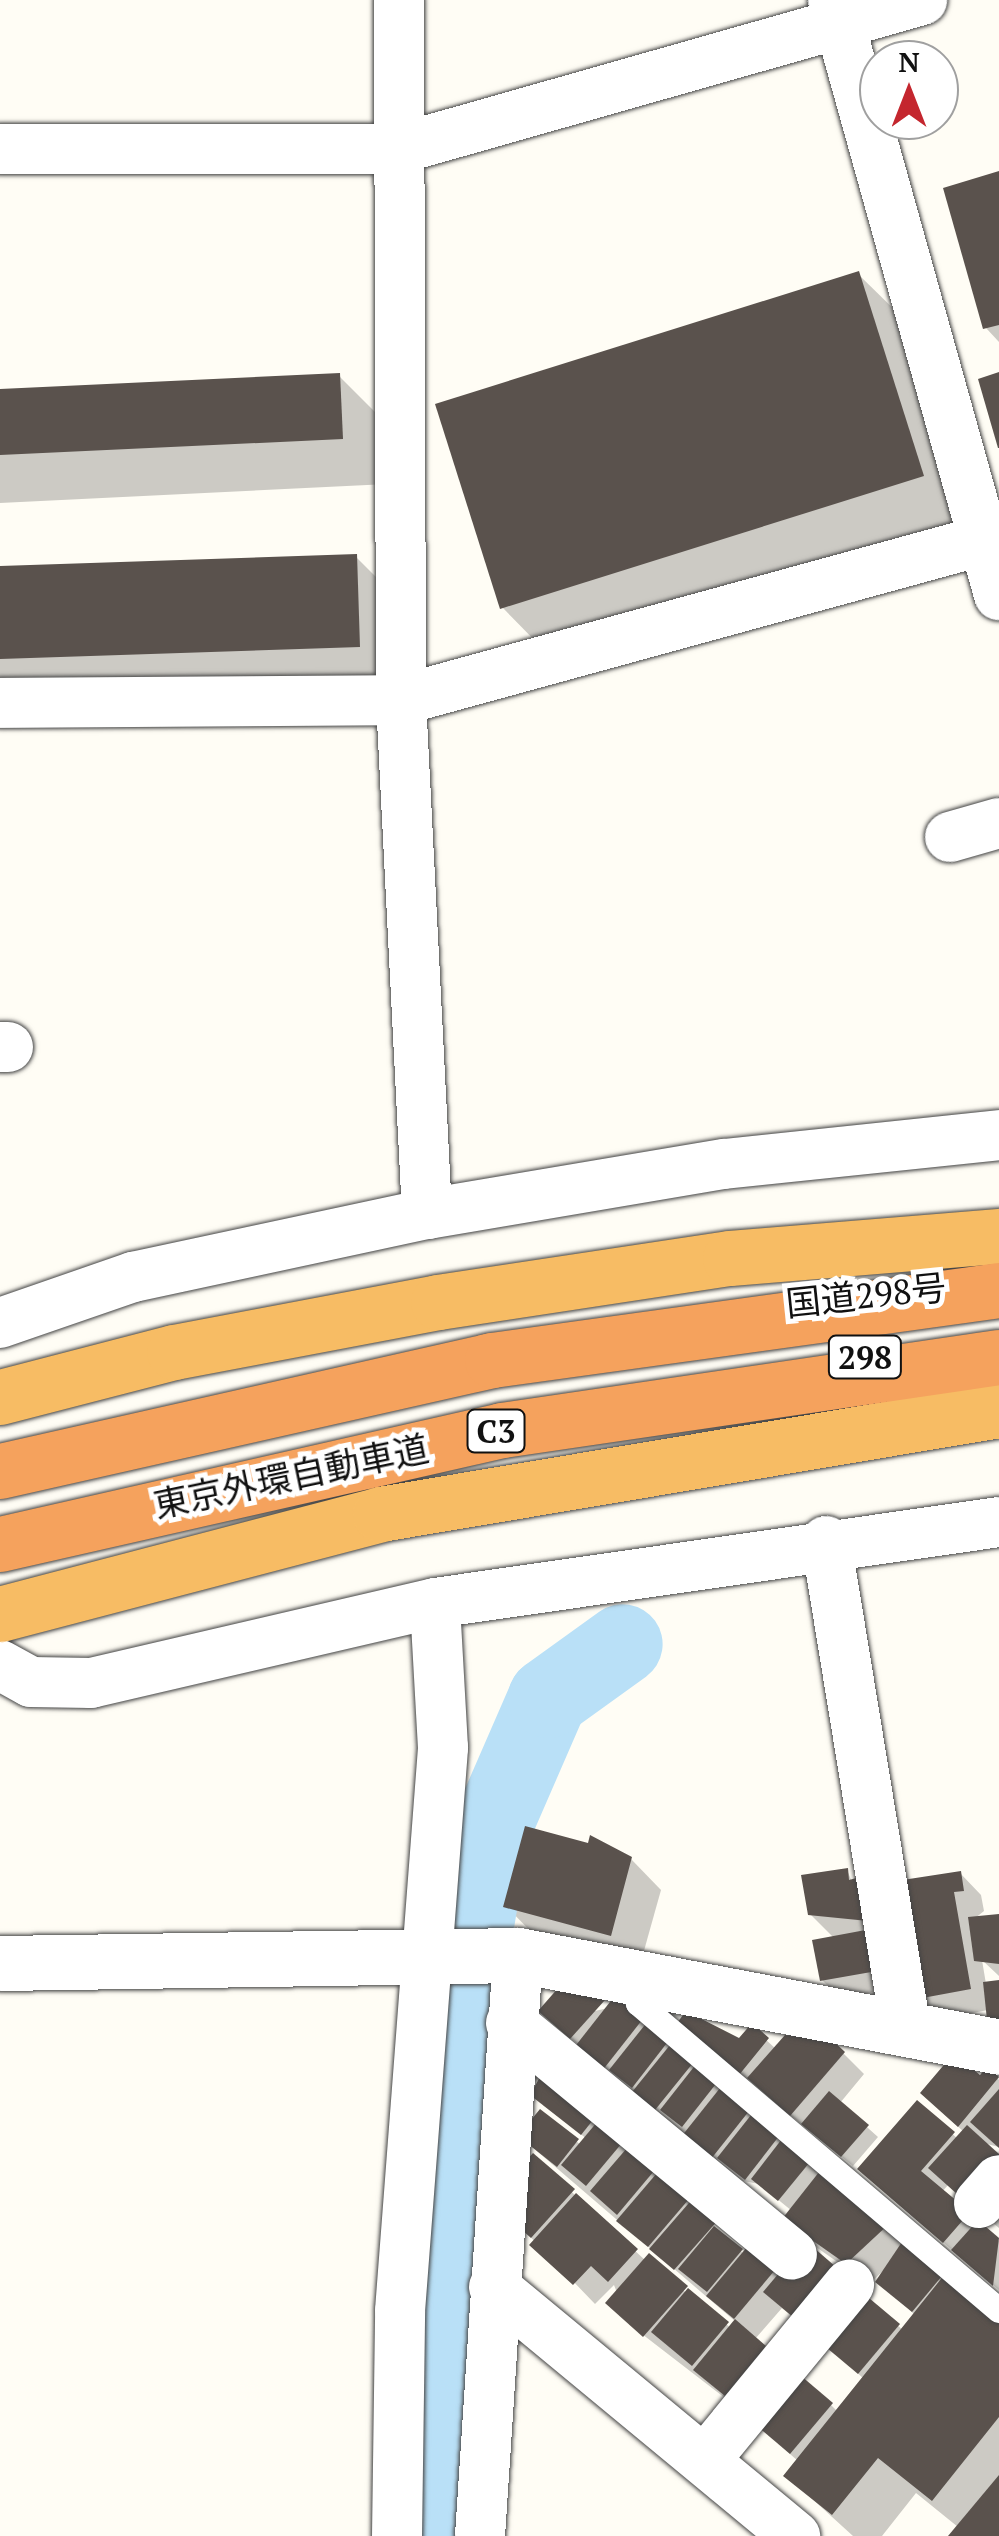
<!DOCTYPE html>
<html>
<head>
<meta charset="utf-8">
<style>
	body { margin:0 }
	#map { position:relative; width:999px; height:2536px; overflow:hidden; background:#fffdf5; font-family:"PT Serif","Noto Sans JP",serif }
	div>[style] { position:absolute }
	.shadow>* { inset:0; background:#0003 }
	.river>* { height:80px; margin:-40px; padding:0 40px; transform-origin:40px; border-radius:40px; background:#b9e0f7 }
	.building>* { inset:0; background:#5a524d }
	.roads { filter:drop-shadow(0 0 2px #444) drop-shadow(0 0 2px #444) }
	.service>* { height:25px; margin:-12.5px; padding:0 12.5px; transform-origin:12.5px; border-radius:12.5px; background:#fff }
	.minor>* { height:50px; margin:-25px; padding:0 25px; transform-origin:25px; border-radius:25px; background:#fff }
	.tertiary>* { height:55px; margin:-27.5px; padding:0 27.5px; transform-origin:27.5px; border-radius:27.5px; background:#fff }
	.trunk>* { height:55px; margin:-27.5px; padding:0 27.5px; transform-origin:27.5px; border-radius:27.5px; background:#f7bc64 }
	.motorway>* { height:55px; margin:-27.5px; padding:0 27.5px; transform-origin:27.5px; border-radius:27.5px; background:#f5a25d }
	span { translate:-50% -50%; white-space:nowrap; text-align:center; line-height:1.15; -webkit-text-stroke:10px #fff; paint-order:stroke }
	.shield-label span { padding:2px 8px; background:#fff; border:2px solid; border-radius:8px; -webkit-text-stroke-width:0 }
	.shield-label { font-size:32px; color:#111; font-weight:700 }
	.street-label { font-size:35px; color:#111 }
	.north { position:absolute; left:859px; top:40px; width:100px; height:100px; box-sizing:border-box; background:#fff; border:2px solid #a0a0a0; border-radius:50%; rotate:0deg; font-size:28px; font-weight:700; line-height:40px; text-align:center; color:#111 }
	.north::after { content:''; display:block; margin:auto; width:35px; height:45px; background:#c4262e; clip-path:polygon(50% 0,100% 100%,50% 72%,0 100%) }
</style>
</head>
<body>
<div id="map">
	<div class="shadow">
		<div style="clip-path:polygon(999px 174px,999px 342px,986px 328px)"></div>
		<div style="clip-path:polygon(858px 274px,905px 320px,969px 522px,548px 654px,502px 607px)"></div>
		<div style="clip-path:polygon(339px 376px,385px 422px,388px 484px,0 503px,0 391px)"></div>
		<div style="clip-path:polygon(356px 557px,402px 603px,405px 692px,0 706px,0 569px)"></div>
		<div style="clip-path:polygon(631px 1859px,661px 1890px,640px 1965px,536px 1937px,506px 1906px)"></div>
		<div style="clip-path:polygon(847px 1870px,895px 1985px,843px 2001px,822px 1980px,834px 1938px,810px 1914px)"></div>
		<div style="clip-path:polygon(960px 1873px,981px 1895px,984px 1911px,974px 1919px,999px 1918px,999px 1976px,982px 1960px,986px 1984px,999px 1983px,999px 2028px,988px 2010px,940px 2019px,919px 1998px)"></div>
		<div style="clip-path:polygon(617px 1996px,999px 2320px,999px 2536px,951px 2536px,958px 2527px,916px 2493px,882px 2536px,853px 2536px,787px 2476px,798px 2461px,782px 2447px,831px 2405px,838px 2412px,864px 2379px,830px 2348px,869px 2301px,903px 2330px,915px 2315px,879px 2281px,884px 2270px,869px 2284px,806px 2240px,792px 2211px,759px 2184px,733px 2179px,551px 2021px,608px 2008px)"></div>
		<div style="clip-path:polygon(752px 2027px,776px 2049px,843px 2053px,864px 2074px,840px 2103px,878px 2137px,853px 2166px,701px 2043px,740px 2041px)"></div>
		<div style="clip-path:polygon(547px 2070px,744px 2254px,784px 2271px,815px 2336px,782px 2308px,755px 2339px,786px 2368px,747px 2415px,629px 2324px,614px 2285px,595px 2304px,515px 2221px,533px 2156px,646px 2261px,731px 2328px,736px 2322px,531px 2146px,540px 2112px,581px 2145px,587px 2139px,543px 2105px)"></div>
		<div style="clip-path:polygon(988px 2070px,999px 2080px,999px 2147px,983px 2143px,999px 2157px,999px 2228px,948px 2185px,942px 2192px,999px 2241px,999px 2290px,882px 2190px,918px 2103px,958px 2139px,964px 2132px,944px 2114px)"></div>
	</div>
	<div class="river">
		<div style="left:447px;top:2536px;width:225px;rotate:-90.8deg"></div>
		<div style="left:444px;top:2311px;width:387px;rotate:-85.6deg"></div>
		<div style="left:474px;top:1925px;width:92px;rotate:-80.6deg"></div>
		<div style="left:489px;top:1834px;width:148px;rotate:-66.5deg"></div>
		<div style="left:548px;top:1698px;width:92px;rotate:-35.8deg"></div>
	</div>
	<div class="building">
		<div style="clip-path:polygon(999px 171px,999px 325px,983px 329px,943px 188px)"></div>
		<div style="clip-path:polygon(859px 271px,924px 476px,500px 609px,435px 404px)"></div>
		<div style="clip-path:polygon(999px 372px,999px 448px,998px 448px,978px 379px)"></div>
		<div style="clip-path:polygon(340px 373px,343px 439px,0 455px,0 389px)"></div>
		<div style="clip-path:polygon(357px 554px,360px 647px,0 659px,0 566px)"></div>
		<div style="clip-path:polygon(525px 1826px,588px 1843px,590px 1835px,632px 1857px,611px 1936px,503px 1907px)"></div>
		<div style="clip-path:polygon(848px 1868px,849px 1880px,860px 1877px,868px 1921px,808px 1915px,801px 1875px)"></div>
		<div style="clip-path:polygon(961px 1871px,964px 1891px,954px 1892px,971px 1989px,917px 1999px,896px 1881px)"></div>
		<div style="clip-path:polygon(999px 1914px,999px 1964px,974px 1961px,968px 1917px)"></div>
		<div style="clip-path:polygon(871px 1929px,877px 1971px,820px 1981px,812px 1940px)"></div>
		<div style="clip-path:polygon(566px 1979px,605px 2000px,570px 2039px,538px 2011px)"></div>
		<div style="clip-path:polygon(999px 1980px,999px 2019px,987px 2020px,983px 1982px)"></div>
		<div style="clip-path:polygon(617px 1993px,646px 2015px,602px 2071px,573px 2049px)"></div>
		<div style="clip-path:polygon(686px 2011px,739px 2038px,752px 2023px,769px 2038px,739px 2075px,677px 2023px)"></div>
		<div style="clip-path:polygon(648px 2021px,670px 2039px,632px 2088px,609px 2070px)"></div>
		<div style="clip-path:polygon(785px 2035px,829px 2037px,845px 2052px,790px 2116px,747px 2078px)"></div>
		<div style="clip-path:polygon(674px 2040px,697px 2058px,655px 2110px,632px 2092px)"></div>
		<div style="clip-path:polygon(954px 2053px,980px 2075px,988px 2066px,999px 2077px,958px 2127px,920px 2093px)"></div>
		<div style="clip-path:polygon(697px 2063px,719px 2080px,682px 2127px,660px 2110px)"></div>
		<div style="clip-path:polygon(546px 2066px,601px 2110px,581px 2135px,530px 2095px)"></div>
		<div style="clip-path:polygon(724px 2083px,753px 2106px,711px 2159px,681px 2137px)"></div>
		<div style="clip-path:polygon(999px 2089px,999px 2148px,970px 2122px)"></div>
		<div style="clip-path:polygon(829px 2091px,869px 2125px,841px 2157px,801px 2124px)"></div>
		<div style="clip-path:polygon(917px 2100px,955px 2132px,921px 2171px,970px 2212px,943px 2243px,857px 2169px)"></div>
		<div style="clip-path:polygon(540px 2109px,579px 2139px,557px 2167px,518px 2136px)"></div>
		<div style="clip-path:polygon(755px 2110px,783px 2131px,745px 2180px,717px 2158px)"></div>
		<div style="clip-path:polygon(603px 2115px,622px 2143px,586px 2186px,561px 2165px)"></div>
		<div style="clip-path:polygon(967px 2125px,999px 2154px,999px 2167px,967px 2203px,928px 2168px)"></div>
		<div style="clip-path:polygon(785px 2135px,814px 2157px,778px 2201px,751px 2179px)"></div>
		<div style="clip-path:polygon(627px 2148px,654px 2171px,617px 2215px,590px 2191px)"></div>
		<div style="clip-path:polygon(533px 2153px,575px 2189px,531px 2238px,512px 2221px,517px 2171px)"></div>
		<div style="clip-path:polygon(823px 2167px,890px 2223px,846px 2264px,782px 2219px)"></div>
		<div style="clip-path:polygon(657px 2173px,689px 2199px,648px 2247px,616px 2221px)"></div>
		<div style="clip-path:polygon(576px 2193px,638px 2249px,608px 2282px,591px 2266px,573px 2285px,529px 2245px)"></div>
		<div style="clip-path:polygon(695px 2196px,720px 2218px,674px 2270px,649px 2249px)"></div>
		<div style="clip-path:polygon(978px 2220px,999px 2238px,993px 2286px,951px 2250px)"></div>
		<div style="clip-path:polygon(714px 2226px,743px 2249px,707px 2292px,678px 2269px)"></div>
		<div style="clip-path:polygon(906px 2236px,947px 2270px,912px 2312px,875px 2282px)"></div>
		<div style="clip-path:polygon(752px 2241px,780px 2264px,734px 2319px,706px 2296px)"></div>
		<div style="clip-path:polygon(806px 2241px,836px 2267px,793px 2317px,763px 2292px)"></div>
		<div style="clip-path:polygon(649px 2253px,688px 2286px,643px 2337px,605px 2303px)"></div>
		<div style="clip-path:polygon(945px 2274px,999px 2317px,999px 2417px,932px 2501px,878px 2458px,832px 2515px,783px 2476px)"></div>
		<div style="clip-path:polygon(688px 2288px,729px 2322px,692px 2366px,651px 2332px)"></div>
		<div style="clip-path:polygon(869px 2298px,900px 2324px,858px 2374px,827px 2348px)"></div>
		<div style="clip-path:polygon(735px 2319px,766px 2346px,725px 2396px,693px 2370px)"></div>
		<div style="clip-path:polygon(800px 2375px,833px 2403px,790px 2454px,757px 2426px)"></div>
		<div style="clip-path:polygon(999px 2475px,999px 2536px,948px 2536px)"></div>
	</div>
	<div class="roads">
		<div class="service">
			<div style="left:645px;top:1978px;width:26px;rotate:106deg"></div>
			<div style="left:638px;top:2003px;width:474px;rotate:40.4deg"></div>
		</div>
		<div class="minor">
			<div style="left:399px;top:0;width:700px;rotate:89.84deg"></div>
			<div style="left:401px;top:700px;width:515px;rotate:87.1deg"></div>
			<div style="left:833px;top:0;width:618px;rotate:74.41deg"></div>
			<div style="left:0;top:149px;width:398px"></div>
			<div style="left:398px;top:149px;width:545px;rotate:-15.87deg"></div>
			<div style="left:0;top:703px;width:401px;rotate:-0.4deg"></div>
			<div style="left:401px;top:700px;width:620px;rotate:-15.34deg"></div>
			<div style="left:950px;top:837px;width:51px;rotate:-15.9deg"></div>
			<div style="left:0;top:1047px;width:8px"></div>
			<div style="left:0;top:1323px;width:141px;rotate:-19.1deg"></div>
			<div style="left:133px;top:1277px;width:301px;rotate:-12.1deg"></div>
			<div style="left:427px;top:1214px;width:301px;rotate:-9.6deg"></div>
			<div style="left:724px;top:1164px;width:277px;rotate:-6deg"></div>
			<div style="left:826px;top:1541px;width:491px;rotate:80.7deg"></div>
			<div style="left:0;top:1665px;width:35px;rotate:29deg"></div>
			<div style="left:31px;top:1682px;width:60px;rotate:1deg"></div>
			<div style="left:91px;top:1683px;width:353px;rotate:-13.1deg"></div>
			<div style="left:435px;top:1603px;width:570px;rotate:-8.17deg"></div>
			<div style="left:511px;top:2023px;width:364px;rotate:39.5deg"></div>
			<div style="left:979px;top:2203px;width:30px;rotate:-49deg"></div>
			<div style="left:494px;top:2287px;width:391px;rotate:39.6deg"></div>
			<div style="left:705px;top:2460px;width:227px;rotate:-50.6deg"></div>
			<div style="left:397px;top:2536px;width:225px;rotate:-89.2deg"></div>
			<div style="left:400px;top:2311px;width:565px;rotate:-85.63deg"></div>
			<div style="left:443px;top:1748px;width:145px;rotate:-93.2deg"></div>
			<div style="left:480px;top:2536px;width:582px;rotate:-86.26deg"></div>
		</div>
		<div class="tertiary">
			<div style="left:0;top:1963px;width:518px;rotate:-0.88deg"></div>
			<div style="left:518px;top:1955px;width:490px;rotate:10.8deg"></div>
		</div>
		<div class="trunk">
			<div style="left:0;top:1397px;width:180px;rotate:-14.5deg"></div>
			<div style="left:174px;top:1352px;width:269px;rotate:-10.7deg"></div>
			<div style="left:438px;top:1302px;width:295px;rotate:-8.6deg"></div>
			<div style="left:730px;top:1258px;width:270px;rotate:-4.7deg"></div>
			<div style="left:0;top:1614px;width:393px;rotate:-14.7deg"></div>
			<div style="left:380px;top:1514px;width:628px;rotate:-9.54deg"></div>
		</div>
		<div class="motorway">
			<div style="left:0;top:1471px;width:504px;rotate:-12.71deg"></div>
			<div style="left:492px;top:1360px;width:512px;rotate:-7.86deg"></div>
			<div style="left:0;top:1544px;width:515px;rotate:-12.79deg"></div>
			<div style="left:502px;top:1430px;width:502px;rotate:-8.36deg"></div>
		</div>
	</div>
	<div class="shield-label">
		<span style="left:865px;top:1357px">298</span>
		<span style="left:496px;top:1431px">C3</span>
	</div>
	<div class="street-label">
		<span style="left:866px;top:1295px;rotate:-6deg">国道298号</span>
		<span style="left:291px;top:1476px;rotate:-12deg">東京外環自動車道</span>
	</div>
	<div class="north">N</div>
</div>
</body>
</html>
